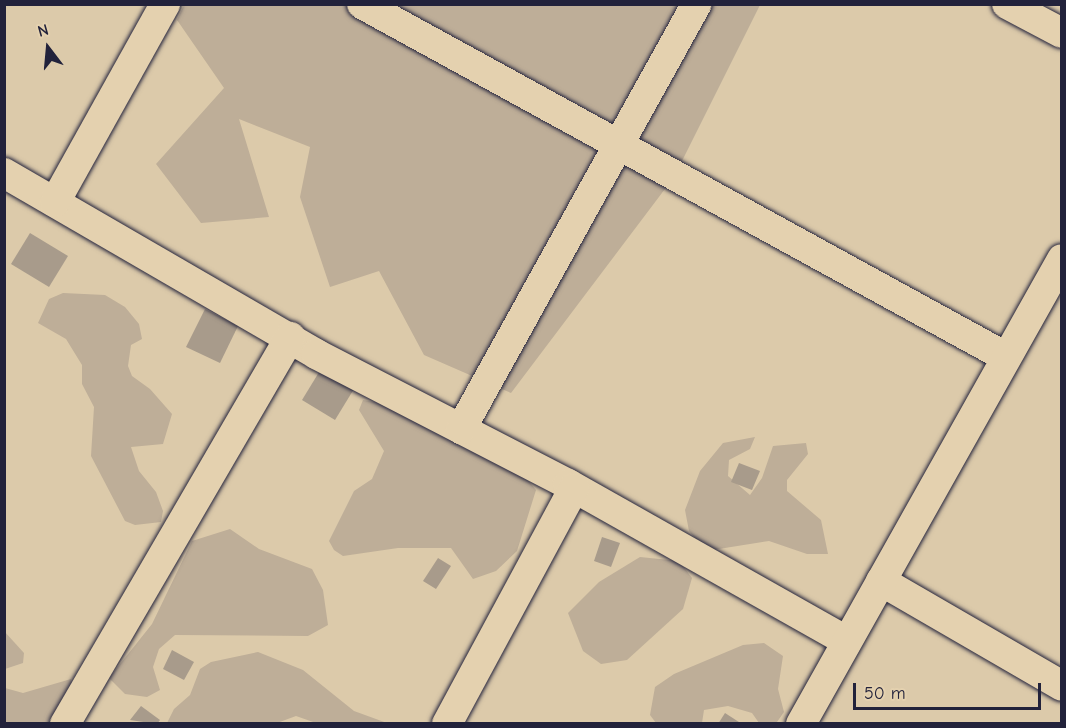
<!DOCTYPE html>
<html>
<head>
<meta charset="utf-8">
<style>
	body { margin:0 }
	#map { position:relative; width:1066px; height:728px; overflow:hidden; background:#dccaaa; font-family:"Comic Neue",sans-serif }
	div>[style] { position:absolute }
	.green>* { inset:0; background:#beae98 }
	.building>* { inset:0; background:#a89b8b }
	.roads { filter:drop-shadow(0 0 2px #22223b) drop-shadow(0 0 2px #22223b) }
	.street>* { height:30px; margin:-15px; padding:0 15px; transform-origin:15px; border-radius:15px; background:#e4d1af }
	span { translate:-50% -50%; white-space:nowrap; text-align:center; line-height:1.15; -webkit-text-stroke:6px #e4d1af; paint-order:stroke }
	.frame { position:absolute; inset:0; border:6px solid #22223b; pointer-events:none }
	.north { position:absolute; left:18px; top:18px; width:60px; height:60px; -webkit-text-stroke:4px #e4d1af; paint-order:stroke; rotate:344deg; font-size:16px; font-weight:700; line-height:24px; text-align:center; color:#22223b }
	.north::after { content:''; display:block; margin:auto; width:21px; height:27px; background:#22223b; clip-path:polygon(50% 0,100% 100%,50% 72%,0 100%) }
	.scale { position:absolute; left:853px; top:683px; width:188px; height:27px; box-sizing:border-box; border:3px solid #22223b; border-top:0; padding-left:8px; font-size:18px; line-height:21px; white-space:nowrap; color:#22223b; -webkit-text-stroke:4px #e4d1af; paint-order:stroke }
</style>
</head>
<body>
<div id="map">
	<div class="green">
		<div style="clip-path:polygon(184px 5px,760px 5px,674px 177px,511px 393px,424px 355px,379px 271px,330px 287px,300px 197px,310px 147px,239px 119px,269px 217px,201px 223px,156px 164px,224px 88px,177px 20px)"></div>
		<div style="clip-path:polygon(63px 293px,105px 295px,125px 307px,139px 324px,142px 339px,131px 345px,128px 366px,132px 376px,150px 389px,172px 414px,163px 444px,131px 447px,139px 471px,156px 492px,163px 511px,161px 522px,135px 525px,125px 521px,91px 456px,94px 407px,82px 384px,82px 365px,66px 339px,38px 323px,49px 299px)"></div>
		<div style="clip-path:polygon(363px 400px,380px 403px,507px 455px,536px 490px,517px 551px,496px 571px,473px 579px,451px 548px,398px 548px,343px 556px,334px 550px,329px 541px,354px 491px,372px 479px,384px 451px,359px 410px)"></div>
		<div style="clip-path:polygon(755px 437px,750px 449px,729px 460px,728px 476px,750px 495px,762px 478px,773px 446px,806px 443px,808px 454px,787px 480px,787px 491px,821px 520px,828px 554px,807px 554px,769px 541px,706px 551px,689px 531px,685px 510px,700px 471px,723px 443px)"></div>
		<div style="clip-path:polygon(230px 529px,259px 549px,312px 569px,323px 590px,328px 625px,308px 636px,175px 635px,159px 649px,153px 667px,160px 690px,147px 697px,125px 694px,109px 678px,152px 624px,192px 541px)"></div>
		<div style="clip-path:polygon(640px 557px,679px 561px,692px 578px,683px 609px,627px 660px,601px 664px,583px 651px,568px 613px,599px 582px)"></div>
		<div style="clip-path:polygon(4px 631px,24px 653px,23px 663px,5px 669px)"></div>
		<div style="clip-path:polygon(764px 643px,783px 656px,778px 689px,784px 712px,777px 722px,759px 723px,752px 713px,728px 706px,704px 710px,702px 723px,656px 723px,650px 715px,655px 687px,674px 674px,743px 645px)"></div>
		<div style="clip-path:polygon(258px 652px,303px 670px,354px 711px,387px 723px,316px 723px,296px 716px,277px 723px,167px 723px,174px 709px,190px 695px,200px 669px,211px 662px)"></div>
		<div style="clip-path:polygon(71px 679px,73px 691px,60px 723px,5px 724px,5px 688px,23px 693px)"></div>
	</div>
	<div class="building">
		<div style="clip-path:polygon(30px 233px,68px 256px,49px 287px,11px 264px)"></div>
		<div style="clip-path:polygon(205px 309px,238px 326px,220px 363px,186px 347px)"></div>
		<div style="clip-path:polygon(324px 364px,357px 384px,335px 420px,302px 400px)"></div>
		<div style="clip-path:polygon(739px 463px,760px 471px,752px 490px,731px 482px)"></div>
		<div style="clip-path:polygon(602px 537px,620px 543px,611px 567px,594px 561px)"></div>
		<div style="clip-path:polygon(438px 558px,451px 566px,436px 589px,423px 581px)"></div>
		<div style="clip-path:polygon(172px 650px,194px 662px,184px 680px,163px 669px)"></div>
		<div style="clip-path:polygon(141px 706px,160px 720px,157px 724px,130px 720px)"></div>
		<div style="clip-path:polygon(725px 713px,742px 724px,718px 724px)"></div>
	</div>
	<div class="roads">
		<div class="street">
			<div style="left:362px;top:4px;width:734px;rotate:28.73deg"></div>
			<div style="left:1007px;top:4px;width:62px;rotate:27.8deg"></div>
			<div style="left:4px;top:173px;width:361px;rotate:30.1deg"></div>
			<div style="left:316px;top:354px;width:284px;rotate:27.3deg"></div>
			<div style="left:568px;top:484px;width:320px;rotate:29.4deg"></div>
			<div style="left:55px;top:202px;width:227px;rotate:-60.9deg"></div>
			<div style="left:461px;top:429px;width:486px;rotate:-61deg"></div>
			<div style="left:881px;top:581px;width:209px;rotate:30.1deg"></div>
			<div style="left:65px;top:724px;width:448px;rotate:-59.8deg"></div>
			<div style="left:447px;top:724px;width:268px;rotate:-61.7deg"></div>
			<div style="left:801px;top:724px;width:533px;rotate:-60.69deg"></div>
		</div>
	</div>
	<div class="frame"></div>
	<div class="north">N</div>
	<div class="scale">50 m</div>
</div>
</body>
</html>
